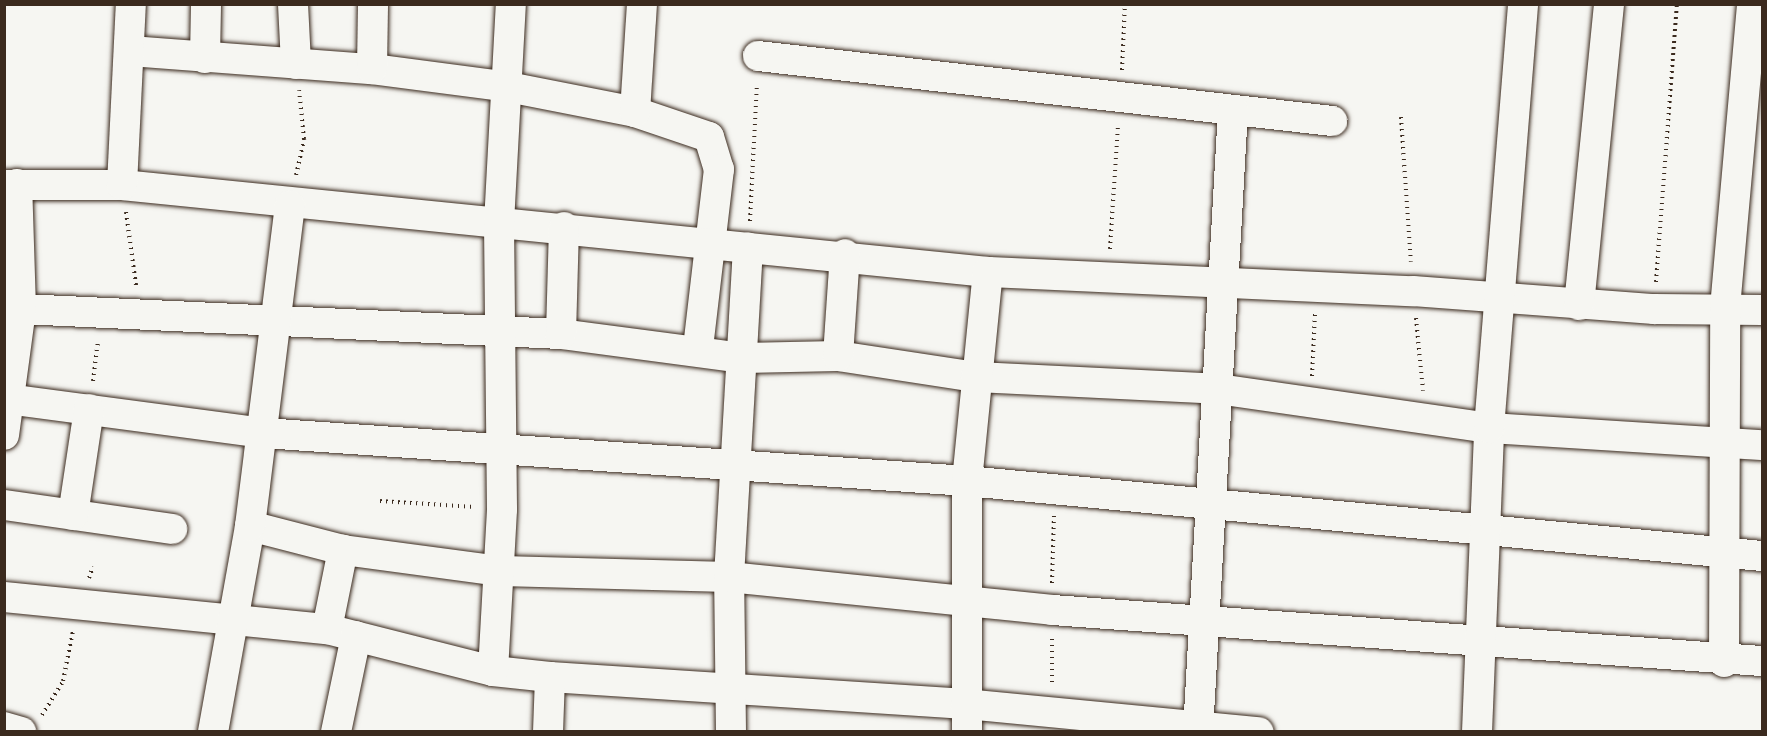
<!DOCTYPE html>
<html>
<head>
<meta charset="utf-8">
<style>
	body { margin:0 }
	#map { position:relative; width:1767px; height:736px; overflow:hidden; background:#f6f6f2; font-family:Mynerve,sans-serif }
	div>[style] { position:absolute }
	.path>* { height:4px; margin-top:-2px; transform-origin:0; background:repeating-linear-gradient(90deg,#3b2a1e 0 1.5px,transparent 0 6px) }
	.roads { filter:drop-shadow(0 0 2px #3b2a1e) drop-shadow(0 0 2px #3b2a1e) }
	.minor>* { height:30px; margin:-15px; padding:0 15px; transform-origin:15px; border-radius:15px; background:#f6f6f2 }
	span { translate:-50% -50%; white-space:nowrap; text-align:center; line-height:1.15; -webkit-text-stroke:4.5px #f6f6f2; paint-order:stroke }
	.frame { position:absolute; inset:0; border:6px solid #3b2a1e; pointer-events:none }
</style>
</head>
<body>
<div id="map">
	<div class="path">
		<div style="left:1122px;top:70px;width:66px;rotate:-87.4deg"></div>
		<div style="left:1401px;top:117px;width:145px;rotate:86.1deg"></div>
		<div style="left:296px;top:175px;width:37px;rotate:-77deg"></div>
		<div style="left:304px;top:139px;width:49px;rotate:-95.8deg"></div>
		<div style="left:126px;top:212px;width:74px;rotate:82.2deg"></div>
		<div style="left:750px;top:221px;width:136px;rotate:-87.1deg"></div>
		<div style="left:1110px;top:249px;width:124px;rotate:-86.3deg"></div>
		<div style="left:1656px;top:282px;width:279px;rotate:-85.7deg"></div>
		<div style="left:1416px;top:318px;width:73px;rotate:84.5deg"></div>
		<div style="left:1312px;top:376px;width:62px;rotate:-87.2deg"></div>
		<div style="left:93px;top:381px;width:40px;rotate:-82.9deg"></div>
		<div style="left:380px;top:501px;width:95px;rotate:3.6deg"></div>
		<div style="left:89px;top:578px;width:12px;rotate:-70deg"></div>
		<div style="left:1052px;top:583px;width:67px;rotate:-88.3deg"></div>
		<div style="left:1052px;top:639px;width:46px;rotate:90deg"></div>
		<div style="left:42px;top:715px;width:40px;rotate:-58deg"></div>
		<div style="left:63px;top:681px;width:51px;rotate:-78.7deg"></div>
	</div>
	<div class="roads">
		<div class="minor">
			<div style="left:293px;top:4px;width:60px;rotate:87.1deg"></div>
			<div style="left:130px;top:51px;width:243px;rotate:4.3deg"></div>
			<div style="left:372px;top:69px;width:132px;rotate:7.4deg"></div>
			<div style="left:503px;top:86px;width:135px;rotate:11.1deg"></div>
			<div style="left:635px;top:112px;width:78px;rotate:18.7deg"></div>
			<div style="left:709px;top:137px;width:34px;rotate:73deg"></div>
			<div style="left:719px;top:169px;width:180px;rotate:96.7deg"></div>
			<div style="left:758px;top:56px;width:578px;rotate:6.46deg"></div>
			<div style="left:205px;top:58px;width:54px;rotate:-88.9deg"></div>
			<div style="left:372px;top:69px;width:65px;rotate:-89.1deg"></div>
			<div style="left:635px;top:112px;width:108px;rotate:-86.3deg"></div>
			<div style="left:4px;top:185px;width:118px"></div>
			<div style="left:122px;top:185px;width:870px;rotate:5.74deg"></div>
			<div style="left:988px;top:272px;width:425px;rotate:2.6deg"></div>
			<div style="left:1413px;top:291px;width:242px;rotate:4.3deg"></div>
			<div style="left:1654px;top:309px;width:108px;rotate:0.5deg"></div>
			<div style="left:122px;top:185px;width:181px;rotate:-87.2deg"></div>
			<div style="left:1579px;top:305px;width:302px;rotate:-84.3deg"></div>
			<div style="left:21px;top:309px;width:541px;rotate:2.65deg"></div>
			<div style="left:561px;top:334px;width:184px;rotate:7.5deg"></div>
			<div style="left:743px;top:358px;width:95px;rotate:-1.2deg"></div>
			<div style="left:838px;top:356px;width:140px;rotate:8.7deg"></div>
			<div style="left:976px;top:377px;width:242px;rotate:2.8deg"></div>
			<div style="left:1218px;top:389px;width:274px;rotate:8.2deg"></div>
			<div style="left:1489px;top:428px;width:274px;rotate:3.6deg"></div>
			<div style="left:561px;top:334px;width:107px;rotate:-88.4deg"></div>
			<div style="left:838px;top:356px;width:102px;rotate:-86.1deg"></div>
			<div style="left:8px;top:399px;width:257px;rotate:7.6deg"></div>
			<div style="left:263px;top:433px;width:706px;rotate:3.9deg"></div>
			<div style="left:967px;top:481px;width:799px;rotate:5.39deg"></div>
			<div style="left:4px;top:435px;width:127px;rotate:-82.3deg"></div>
			<div style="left:21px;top:309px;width:125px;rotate:-91.8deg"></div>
			<div style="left:4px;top:505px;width:170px;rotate:8.1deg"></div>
			<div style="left:73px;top:515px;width:107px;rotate:-81.4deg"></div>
			<div style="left:250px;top:526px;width:96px;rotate:14.5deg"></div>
			<div style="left:343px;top:550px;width:159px;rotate:7.6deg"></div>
			<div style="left:501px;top:571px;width:228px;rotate:1.5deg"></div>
			<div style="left:729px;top:577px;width:325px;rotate:5.8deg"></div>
			<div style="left:1052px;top:610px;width:712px;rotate:4.11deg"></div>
			<div style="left:4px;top:597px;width:325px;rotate:5.7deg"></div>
			<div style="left:327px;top:629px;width:171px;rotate:14.2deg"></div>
			<div style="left:493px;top:671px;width:57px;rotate:6deg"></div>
			<div style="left:550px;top:677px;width:417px;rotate:3.7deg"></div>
			<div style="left:966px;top:704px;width:294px;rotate:5.5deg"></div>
			<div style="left:327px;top:629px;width:81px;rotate:-78.6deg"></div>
			<div style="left:1724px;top:662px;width:354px;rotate:-89.8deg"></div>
			<div style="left:1725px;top:308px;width:305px;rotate:-84.9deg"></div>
			<div style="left:493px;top:671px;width:162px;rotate:-86.8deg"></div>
			<div style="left:502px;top:509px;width:286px;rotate:-90.6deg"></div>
			<div style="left:499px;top:223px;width:219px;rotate:-86.9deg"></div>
			<div style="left:4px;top:727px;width:18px;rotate:16deg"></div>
			<div style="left:213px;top:732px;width:209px;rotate:-79.8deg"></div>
			<div style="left:250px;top:526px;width:323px;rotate:-82.9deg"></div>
			<div style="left:336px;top:732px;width:98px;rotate:-78.2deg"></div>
			<div style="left:548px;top:732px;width:55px;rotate:-87.9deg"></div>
			<div style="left:731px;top:732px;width:155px;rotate:-90.7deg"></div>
			<div style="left:729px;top:577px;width:330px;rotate:-86.7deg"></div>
			<div style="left:967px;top:732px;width:251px;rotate:-90deg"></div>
			<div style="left:967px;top:481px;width:210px;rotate:-84.3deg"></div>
			<div style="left:1198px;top:732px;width:623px;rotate:-86.78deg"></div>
			<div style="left:1477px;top:732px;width:304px;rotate:-87.7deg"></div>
			<div style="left:1489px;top:428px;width:425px;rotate:-85.4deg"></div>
		</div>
	</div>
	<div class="frame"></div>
</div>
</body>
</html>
